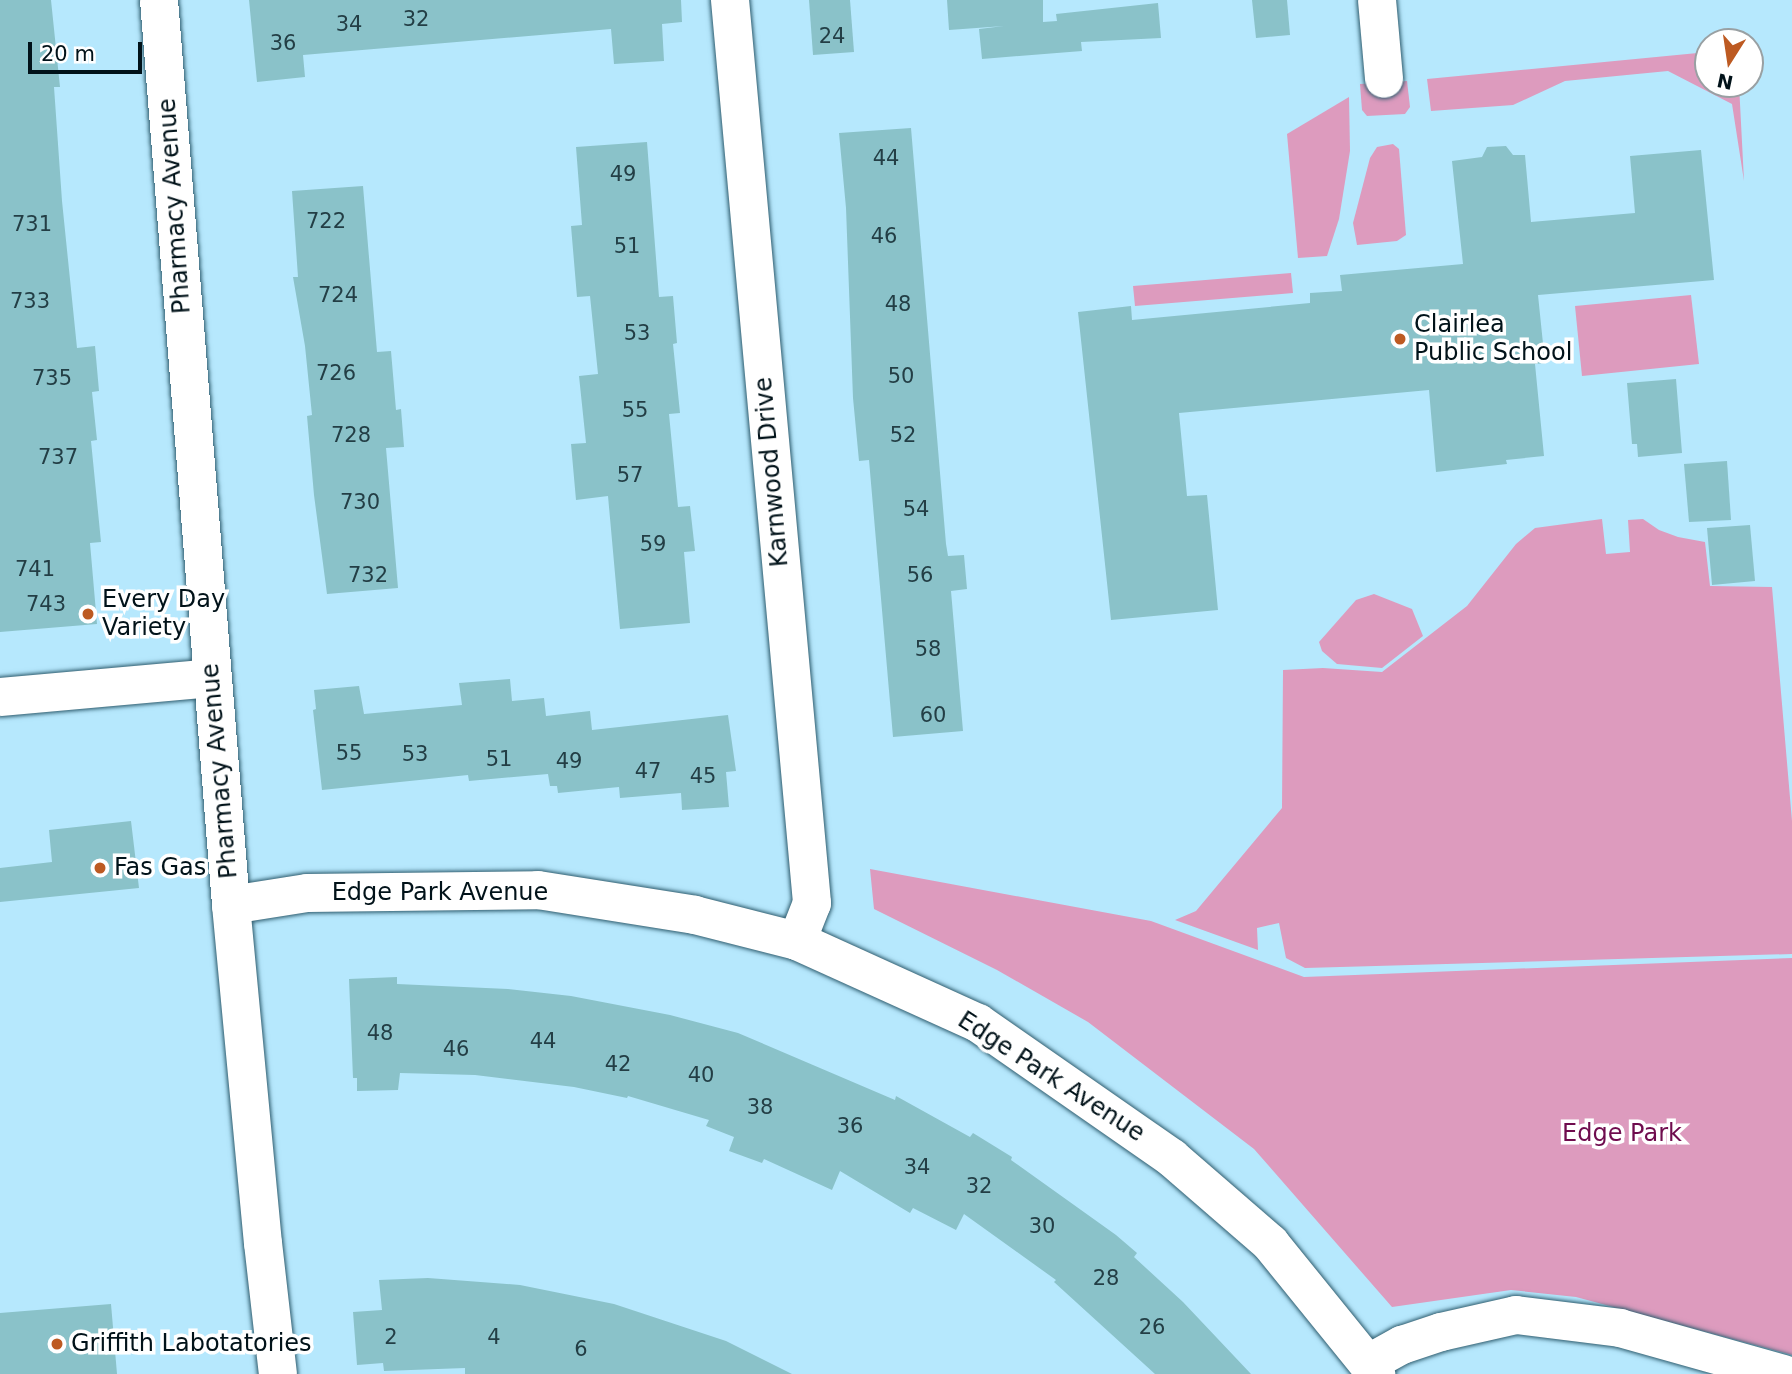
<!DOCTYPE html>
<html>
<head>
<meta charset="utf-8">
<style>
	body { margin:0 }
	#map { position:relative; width:1792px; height:1374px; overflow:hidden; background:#b6e8fd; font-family:"DejaVu Sans",sans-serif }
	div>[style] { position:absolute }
	.green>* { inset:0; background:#dd9bbe }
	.building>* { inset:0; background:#8ac2c9 }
	.roads { filter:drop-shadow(0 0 2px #2f5d6f) drop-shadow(0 0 2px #2f5d6f) }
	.minor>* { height:38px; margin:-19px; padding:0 19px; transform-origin:19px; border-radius:19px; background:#fff }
	.dots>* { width:19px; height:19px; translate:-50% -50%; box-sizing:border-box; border:4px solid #fff; border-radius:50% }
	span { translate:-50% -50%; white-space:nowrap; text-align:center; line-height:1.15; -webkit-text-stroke:7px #fff; paint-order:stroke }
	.number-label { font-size:21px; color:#233e45 }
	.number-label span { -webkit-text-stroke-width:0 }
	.street-label { font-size:24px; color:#011219 }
	.poi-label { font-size:24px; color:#011219 }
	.left { translate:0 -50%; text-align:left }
	.park-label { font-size:24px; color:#6f0c4e }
	.north { position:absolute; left:1694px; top:28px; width:70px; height:70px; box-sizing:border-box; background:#fff; border:2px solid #99a0a3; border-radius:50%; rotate:192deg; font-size:19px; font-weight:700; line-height:28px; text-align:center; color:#011219 }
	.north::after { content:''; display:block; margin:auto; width:24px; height:32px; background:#bd5a22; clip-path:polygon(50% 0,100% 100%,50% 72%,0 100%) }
	.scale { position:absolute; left:28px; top:42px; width:114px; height:32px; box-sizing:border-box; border:4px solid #011219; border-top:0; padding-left:9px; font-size:21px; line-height:24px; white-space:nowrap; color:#011219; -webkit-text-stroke:5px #fff; paint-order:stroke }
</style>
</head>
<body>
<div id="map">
	<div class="green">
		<div style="clip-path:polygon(1708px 52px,1708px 84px,1739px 84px,1744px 181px,1732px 104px,1668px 71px,1565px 81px,1513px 105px,1431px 111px,1427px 79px)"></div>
		<div style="clip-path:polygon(1407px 81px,1410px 107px,1405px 114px,1367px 116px,1362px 110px,1360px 84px)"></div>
		<div style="clip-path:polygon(1349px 97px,1350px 151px,1339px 219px,1327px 256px,1298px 258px,1287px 134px)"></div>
		<div style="clip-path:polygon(1393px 144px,1399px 149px,1406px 235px,1397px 241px,1357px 245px,1353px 223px,1370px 158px,1377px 147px)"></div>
		<div style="clip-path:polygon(1291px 273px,1293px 293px,1135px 306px,1133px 286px)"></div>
		<div style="clip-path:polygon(1691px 295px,1699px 364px,1582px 376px,1575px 306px)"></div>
		<div style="clip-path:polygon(1602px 519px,1606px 554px,1630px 552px,1628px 520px,1643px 519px,1659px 530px,1678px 537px,1705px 542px,1710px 586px,1772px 587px,1792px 821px,1792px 954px,1305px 968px,1286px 958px,1279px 923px,1257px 928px,1258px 950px,1175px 920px,1196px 911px,1282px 808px,1283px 670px,1323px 668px,1382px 672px,1467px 606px,1516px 544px,1535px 528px)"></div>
		<div style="clip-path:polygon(1374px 594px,1412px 609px,1423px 636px,1382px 668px,1337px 664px,1322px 651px,1319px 642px,1356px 600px)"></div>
		<div style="clip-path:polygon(870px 869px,1151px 921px,1304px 977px,1792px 958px,1792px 1355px,1576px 1297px,1511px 1290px,1392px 1307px,1254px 1149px,1088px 1022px,997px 970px,874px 909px)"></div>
	</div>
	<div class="building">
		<div style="clip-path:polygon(0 0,51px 0,60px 87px,54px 87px,62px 201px,77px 348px,95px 346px,99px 391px,92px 392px,97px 440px,91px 441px,101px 542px,90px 543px,97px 624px,0 632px)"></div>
		<div style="clip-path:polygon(249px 0,681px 0,682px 22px,662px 24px,664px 61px,614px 64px,611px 29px,303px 55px,305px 77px,257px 82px)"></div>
		<div style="clip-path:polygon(809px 0,850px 0,854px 52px,813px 55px)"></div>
		<div style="clip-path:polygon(947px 0,1043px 0,1043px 22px,1057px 21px,1056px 14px,1158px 3px,1161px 38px,1081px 42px,1082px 51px,982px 59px,979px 29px,1004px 26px,949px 30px)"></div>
		<div style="clip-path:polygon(1252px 0,1287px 0,1290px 35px,1256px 38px)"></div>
		<div style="clip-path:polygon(911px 128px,946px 544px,948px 556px,964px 555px,967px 589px,951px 591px,963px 731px,893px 737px,869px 460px,859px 461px,853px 398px,846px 208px,839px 133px)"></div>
		<div style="clip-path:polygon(647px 142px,659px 297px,673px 296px,677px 343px,673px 344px,680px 413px,669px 414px,678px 507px,690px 506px,695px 551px,684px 552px,690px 623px,620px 629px,608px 496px,576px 500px,571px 444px,586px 443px,579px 376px,598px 374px,590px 296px,577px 297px,571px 226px,582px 225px,576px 147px)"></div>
		<div style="clip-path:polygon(1506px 146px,1513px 155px,1525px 155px,1531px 222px,1635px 213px,1630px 156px,1701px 150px,1714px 280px,1538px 295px,1545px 363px,1535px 364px,1544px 456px,1506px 460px,1507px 464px,1436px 472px,1429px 390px,1179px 413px,1187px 496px,1207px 495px,1218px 610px,1111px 620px,1078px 312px,1131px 306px,1132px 320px,1310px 303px,1310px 293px,1342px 291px,1340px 275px,1463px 264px,1452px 161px,1482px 157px,1487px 147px)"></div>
		<div style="clip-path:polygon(363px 186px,377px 352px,391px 351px,396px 410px,401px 409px,404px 447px,386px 448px,398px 588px,327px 594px,314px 495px,307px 416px,312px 415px,305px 346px,293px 277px,298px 277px,292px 191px)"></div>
		<div style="clip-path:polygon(1676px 379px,1682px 453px,1638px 457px,1637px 444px,1632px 444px,1627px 383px)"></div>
		<div style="clip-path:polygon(1727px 461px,1731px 520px,1689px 522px,1684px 464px)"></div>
		<div style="clip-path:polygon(1750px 525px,1755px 581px,1712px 585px,1707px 528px)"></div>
		<div style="clip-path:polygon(510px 679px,512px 701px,544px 698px,546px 716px,590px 711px,592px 730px,728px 715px,736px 771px,726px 772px,729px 807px,682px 810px,681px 793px,620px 798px,619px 787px,558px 793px,557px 786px,550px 786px,548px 774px,469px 781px,468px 775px,322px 790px,313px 710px,316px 709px,314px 690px,359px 686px,364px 714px,462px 705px,459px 683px)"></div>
		<div style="clip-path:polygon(131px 821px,139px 888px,0 902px,0 868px,52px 862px,49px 830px)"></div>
		<div style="clip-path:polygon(397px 977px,397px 984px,508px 989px,571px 996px,670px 1015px,738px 1033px,895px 1100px,896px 1096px,970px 1137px,973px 1133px,1012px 1157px,1011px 1160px,1116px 1235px,1137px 1253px,1134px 1257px,1183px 1302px,1251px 1374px,1155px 1374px,1054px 1282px,1056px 1280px,964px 1214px,956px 1230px,913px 1208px,910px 1213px,840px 1171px,832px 1190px,764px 1159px,762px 1163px,729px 1151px,734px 1137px,706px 1126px,709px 1120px,628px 1096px,627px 1098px,574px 1087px,475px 1075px,400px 1073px,398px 1090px,357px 1091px,357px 1078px,353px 1078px,349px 979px)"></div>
		<div style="clip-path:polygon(428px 1278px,520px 1285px,614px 1304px,726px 1341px,792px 1374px,465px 1374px,465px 1368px,384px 1371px,383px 1363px,357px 1365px,353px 1312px,382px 1310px,379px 1280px)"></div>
		<div style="clip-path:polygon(111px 1304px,117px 1374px,0 1374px,0 1313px)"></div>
	</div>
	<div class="roads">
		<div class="minor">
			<div style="left:159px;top:0;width:908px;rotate:85.45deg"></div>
			<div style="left:231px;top:905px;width:340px;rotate:84.6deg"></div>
			<div style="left:263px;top:1243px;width:132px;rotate:83.5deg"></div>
			<div style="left:730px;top:0;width:907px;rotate:84.81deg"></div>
			<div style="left:812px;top:903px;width:41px;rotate:111.5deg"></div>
			<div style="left:1377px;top:0;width:79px;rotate:84.9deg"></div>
			<div style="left:0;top:697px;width:213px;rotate:-5.1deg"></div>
			<div style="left:231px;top:905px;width:77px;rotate:-9deg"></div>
			<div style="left:307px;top:893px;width:231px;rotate:-0.7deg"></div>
			<div style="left:538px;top:890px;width:159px;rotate:9deg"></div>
			<div style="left:695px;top:915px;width:105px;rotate:14.3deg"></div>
			<div style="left:797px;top:941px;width:199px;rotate:24.4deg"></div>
			<div style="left:978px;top:1023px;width:236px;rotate:34.8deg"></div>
			<div style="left:1172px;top:1158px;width:130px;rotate:40.9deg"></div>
			<div style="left:1270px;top:1243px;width:169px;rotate:51deg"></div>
			<div style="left:1369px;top:1363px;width:38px;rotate:-29deg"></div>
			<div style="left:1402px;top:1345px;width:41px;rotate:-18.4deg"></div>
			<div style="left:1441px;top:1332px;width:77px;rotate:-12.8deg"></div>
			<div style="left:1516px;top:1315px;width:105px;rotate:7.1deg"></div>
			<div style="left:1620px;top:1328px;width:170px;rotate:15.7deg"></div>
		</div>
	</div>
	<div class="dots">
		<div style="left:1400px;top:339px;background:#bd5a22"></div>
		<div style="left:88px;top:614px;background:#bd5a22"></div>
		<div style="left:100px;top:868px;background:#bd5a22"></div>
		<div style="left:57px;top:1344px;background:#bd5a22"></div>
	</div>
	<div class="number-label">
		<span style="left:416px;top:19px">32</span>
		<span style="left:349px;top:24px">34</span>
		<span style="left:832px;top:36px">24</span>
		<span style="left:283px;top:43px">36</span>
		<span style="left:886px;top:158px">44</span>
		<span style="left:623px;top:174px">49</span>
		<span style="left:326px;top:221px">722</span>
		<span style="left:32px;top:224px">731</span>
		<span style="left:884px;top:236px">46</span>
		<span style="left:627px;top:246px">51</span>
		<span style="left:338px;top:295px">724</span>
		<span style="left:30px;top:301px">733</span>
		<span style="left:898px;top:304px">48</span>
		<span style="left:637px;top:333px">53</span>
		<span style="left:336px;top:373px">726</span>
		<span style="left:901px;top:376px">50</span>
		<span style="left:52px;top:378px">735</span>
		<span style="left:635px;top:410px">55</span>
		<span style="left:351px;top:435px">728</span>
		<span style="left:903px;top:435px">52</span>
		<span style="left:58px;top:457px">737</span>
		<span style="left:630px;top:475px">57</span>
		<span style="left:360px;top:502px">730</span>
		<span style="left:916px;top:509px">54</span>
		<span style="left:653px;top:544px">59</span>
		<span style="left:35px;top:569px">741</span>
		<span style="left:368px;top:575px">732</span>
		<span style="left:920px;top:575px">56</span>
		<span style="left:46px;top:604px">743</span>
		<span style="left:928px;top:649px">58</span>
		<span style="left:933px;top:715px">60</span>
		<span style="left:349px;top:753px">55</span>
		<span style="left:415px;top:754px">53</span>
		<span style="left:499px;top:759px">51</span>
		<span style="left:569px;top:761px">49</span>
		<span style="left:648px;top:771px">47</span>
		<span style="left:703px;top:776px">45</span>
		<span style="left:380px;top:1033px">48</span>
		<span style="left:543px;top:1041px">44</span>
		<span style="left:456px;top:1049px">46</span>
		<span style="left:618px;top:1064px">42</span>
		<span style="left:701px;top:1075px">40</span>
		<span style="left:760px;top:1107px">38</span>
		<span style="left:850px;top:1126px">36</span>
		<span style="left:917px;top:1167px">34</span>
		<span style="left:979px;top:1186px">32</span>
		<span style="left:1042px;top:1226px">30</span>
		<span style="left:1106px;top:1278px">28</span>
		<span style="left:1152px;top:1327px">26</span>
		<span style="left:391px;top:1337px">2</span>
		<span style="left:494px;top:1337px">4</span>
		<span style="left:581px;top:1349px">6</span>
	</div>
	<div class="street-label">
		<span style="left:175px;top:206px;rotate:-94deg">Pharmacy Avenue</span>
		<span style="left:772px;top:472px;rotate:-95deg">Karnwood Drive</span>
		<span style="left:220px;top:771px;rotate:-95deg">Pharmacy Avenue</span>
		<span style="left:440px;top:893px">Edge Park Avenue</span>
		<span style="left:1051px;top:1077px;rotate:33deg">Edge Park Avenue</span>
	</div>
	<div class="poi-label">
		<span class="left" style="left:1414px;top:339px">Clairlea<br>Public School</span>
		<span class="left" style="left:102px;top:614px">Every Day<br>Variety</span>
		<span class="left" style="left:114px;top:868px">Fas Gas</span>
		<span class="left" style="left:71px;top:1344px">Griffith Labotatories</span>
	</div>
	<div class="park-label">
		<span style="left:1622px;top:1134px">Edge Park</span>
	</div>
	<div class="north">N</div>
	<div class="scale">20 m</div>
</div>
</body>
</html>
